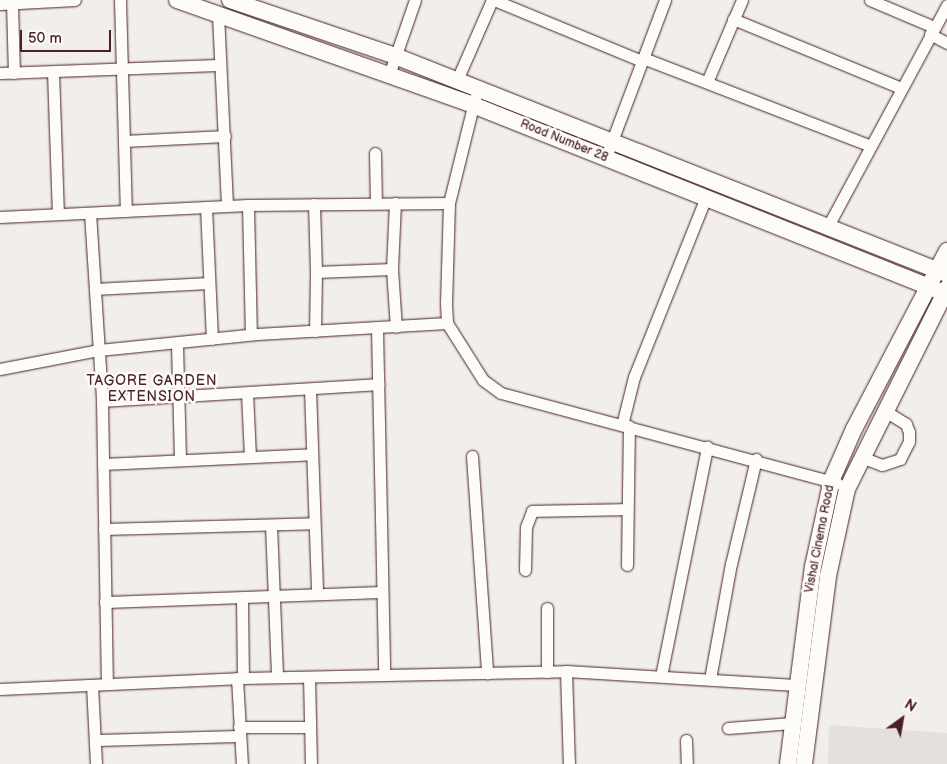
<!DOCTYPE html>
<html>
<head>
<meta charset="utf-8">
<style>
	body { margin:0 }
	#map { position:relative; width:947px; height:764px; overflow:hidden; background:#f2efeb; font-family:"Balsamiq Sans",sans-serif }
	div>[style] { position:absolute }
	.built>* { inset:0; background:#e5dfdd }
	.roads { filter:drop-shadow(0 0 1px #4a1f2b) drop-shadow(0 0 1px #4a1f2b) }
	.street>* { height:11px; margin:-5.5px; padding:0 5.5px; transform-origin:5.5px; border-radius:5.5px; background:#fdfcf7 }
	.secondary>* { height:16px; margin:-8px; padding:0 8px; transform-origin:8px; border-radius:8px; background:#fdfcf7 }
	span { translate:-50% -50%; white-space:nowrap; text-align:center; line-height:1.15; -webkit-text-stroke:5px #fdfcf7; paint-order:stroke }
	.street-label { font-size:12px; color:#4a1f2b }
	.neighbourhood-label { font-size:14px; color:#4a1f2b; letter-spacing:1px }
	.north { position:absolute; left:877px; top:694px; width:50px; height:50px; -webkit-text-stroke:4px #fdfcf7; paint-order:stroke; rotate:32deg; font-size:14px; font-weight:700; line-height:20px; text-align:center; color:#4a1f2b }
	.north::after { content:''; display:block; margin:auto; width:18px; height:22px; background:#4a1f2b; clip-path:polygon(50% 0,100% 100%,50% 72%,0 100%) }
	.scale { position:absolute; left:20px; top:30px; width:91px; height:22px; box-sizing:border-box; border:2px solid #4a1f2b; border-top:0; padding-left:6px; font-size:15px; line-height:18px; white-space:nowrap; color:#4a1f2b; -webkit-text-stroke:4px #fdfcf7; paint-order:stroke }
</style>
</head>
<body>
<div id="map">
	<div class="built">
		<div style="clip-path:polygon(829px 725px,947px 733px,947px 764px,828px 764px)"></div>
	</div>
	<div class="roads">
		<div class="street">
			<div style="left:120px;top:0;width:211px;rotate:88.4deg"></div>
			<div style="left:494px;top:0;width:160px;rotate:22.4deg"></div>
			<div style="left:870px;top:0;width:69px;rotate:22.9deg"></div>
			<div style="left:12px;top:3px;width:70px;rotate:88.4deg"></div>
			<div style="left:0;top:4px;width:75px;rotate:-3.1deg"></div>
			<div style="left:218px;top:14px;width:192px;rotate:87.3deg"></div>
			<div style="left:733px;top:19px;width:182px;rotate:22.3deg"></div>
			<div style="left:930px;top:34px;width:19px;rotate:28deg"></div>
			<div style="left:643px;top:58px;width:244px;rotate:21.1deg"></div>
			<div style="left:53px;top:72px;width:142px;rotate:88deg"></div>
			<div style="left:0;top:73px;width:219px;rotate:-2.1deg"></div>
			<div style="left:389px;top:75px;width:79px;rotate:-70.9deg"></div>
			<div style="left:457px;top:80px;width:87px;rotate:-66.4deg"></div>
			<div style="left:707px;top:82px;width:89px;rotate:-66.9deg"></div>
			<div style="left:475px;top:98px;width:108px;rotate:103.9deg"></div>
			<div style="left:449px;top:203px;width:100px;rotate:91.7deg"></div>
			<div style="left:446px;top:303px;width:20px;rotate:87deg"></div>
			<div style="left:447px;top:323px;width:67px;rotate:57.7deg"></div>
			<div style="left:483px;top:380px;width:22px;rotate:36deg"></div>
			<div style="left:501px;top:393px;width:348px;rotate:15deg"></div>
			<div style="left:124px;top:141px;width:101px;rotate:-2.8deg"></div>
			<div style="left:375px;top:153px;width:50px;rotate:88.9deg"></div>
			<div style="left:606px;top:157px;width:168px;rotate:-69.4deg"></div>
			<div style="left:314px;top:204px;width:68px;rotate:88.3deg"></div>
			<div style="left:316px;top:272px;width:76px;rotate:-2.3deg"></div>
			<div style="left:392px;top:269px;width:58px;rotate:86.1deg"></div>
			<div style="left:248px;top:205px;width:129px;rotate:88.7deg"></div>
			<div style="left:206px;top:207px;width:132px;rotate:87.4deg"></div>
			<div style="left:90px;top:213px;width:188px;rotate:86.3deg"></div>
			<div style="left:102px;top:401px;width:283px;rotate:89deg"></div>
			<div style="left:0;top:217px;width:248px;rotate:-2.8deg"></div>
			<div style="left:248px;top:205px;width:201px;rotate:-0.6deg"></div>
			<div style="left:828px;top:226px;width:251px;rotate:-61.7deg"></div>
			<div style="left:392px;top:269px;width:66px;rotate:-87.4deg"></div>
			<div style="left:95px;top:289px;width:113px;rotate:-3deg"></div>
			<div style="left:377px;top:328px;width:347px;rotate:88.8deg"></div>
			<div style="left:315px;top:331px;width:59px;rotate:-89deg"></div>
			<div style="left:177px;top:344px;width:116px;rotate:88.5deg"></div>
			<div style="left:0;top:369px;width:101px;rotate:-10.9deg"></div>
			<div style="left:99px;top:350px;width:159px;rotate:-5.8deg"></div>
			<div style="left:257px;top:334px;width:190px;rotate:-3.3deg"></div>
			<div style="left:310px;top:389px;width:203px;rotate:88deg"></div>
			<div style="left:247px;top:393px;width:64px;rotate:87.3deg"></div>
			<div style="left:102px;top:401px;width:277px;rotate:-3.5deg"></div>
			<div style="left:622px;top:425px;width:49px;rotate:-76deg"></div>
			<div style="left:634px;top:377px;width:194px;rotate:-68.2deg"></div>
			<div style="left:472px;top:456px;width:218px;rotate:86deg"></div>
			<div style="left:861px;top:457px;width:22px;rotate:21deg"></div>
			<div style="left:882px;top:465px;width:19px;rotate:-18deg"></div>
			<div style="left:900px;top:459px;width:20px;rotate:-63deg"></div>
			<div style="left:909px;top:441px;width:9px;rotate:-90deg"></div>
			<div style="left:909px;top:432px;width:9px;rotate:-111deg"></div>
			<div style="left:906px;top:424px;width:26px;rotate:-148deg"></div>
			<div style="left:103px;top:464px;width:209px;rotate:-2.7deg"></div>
			<div style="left:271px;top:525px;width:152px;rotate:87.7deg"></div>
			<div style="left:104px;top:529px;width:210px;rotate:-1.6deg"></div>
			<div style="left:627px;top:565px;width:139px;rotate:-89.2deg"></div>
			<div style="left:525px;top:570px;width:43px;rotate:-88.7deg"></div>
			<div style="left:526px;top:527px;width:17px;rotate:-69deg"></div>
			<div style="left:532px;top:511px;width:95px;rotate:-1.2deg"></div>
			<div style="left:242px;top:599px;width:79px;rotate:89.3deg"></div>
			<div style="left:105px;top:602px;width:277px;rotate:-2.1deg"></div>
			<div style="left:547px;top:608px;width:64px;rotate:90deg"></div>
			<div style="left:566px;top:671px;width:93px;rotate:88.2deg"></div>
			<div style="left:661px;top:676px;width:234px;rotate:-78.6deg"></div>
			<div style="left:309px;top:677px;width:87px;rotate:88.7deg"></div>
			<div style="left:237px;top:678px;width:86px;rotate:86.7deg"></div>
			<div style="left:710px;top:679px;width:117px;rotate:-79.7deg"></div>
			<div style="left:731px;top:564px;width:108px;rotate:-76.6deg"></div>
			<div style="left:92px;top:685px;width:79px;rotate:87.1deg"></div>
			<div style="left:0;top:689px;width:243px;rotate:-2.6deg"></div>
			<div style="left:243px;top:678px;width:323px;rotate:-1.2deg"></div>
			<div style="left:566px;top:671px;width:230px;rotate:3.5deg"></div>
			<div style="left:239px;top:727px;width:69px"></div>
			<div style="left:728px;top:728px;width:64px;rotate:-4.5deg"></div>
			<div style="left:95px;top:740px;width:145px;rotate:-1.6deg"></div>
			<div style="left:686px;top:740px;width:24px;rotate:88deg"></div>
		</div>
		<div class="secondary">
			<div style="left:177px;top:0;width:314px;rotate:19.5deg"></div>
			<div style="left:473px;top:105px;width:510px;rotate:21.74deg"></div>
			<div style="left:230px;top:0;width:174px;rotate:18.7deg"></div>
			<div style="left:395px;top:56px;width:593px;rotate:21.55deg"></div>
			<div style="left:788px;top:764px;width:199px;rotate:-82.8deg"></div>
			<div style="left:813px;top:567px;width:90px;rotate:-77.8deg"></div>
			<div style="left:832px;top:479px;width:55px;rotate:-66.3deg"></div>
			<div style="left:854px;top:429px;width:201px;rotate:-62.4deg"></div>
			<div style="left:804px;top:764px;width:190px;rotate:-82.7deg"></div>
			<div style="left:828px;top:576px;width:89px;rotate:-77.7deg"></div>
			<div style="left:847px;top:489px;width:225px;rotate:-63.5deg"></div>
		</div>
	</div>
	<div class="street-label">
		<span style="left:564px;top:141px;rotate:22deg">Road Number 28</span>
		<span style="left:820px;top:539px;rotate:-79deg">Vishal Cinema Road</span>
	</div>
	<div class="neighbourhood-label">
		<span style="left:152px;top:389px">TAGORE GARDEN<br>EXTENSION</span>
	</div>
	<div class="north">N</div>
	<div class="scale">50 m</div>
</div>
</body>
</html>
